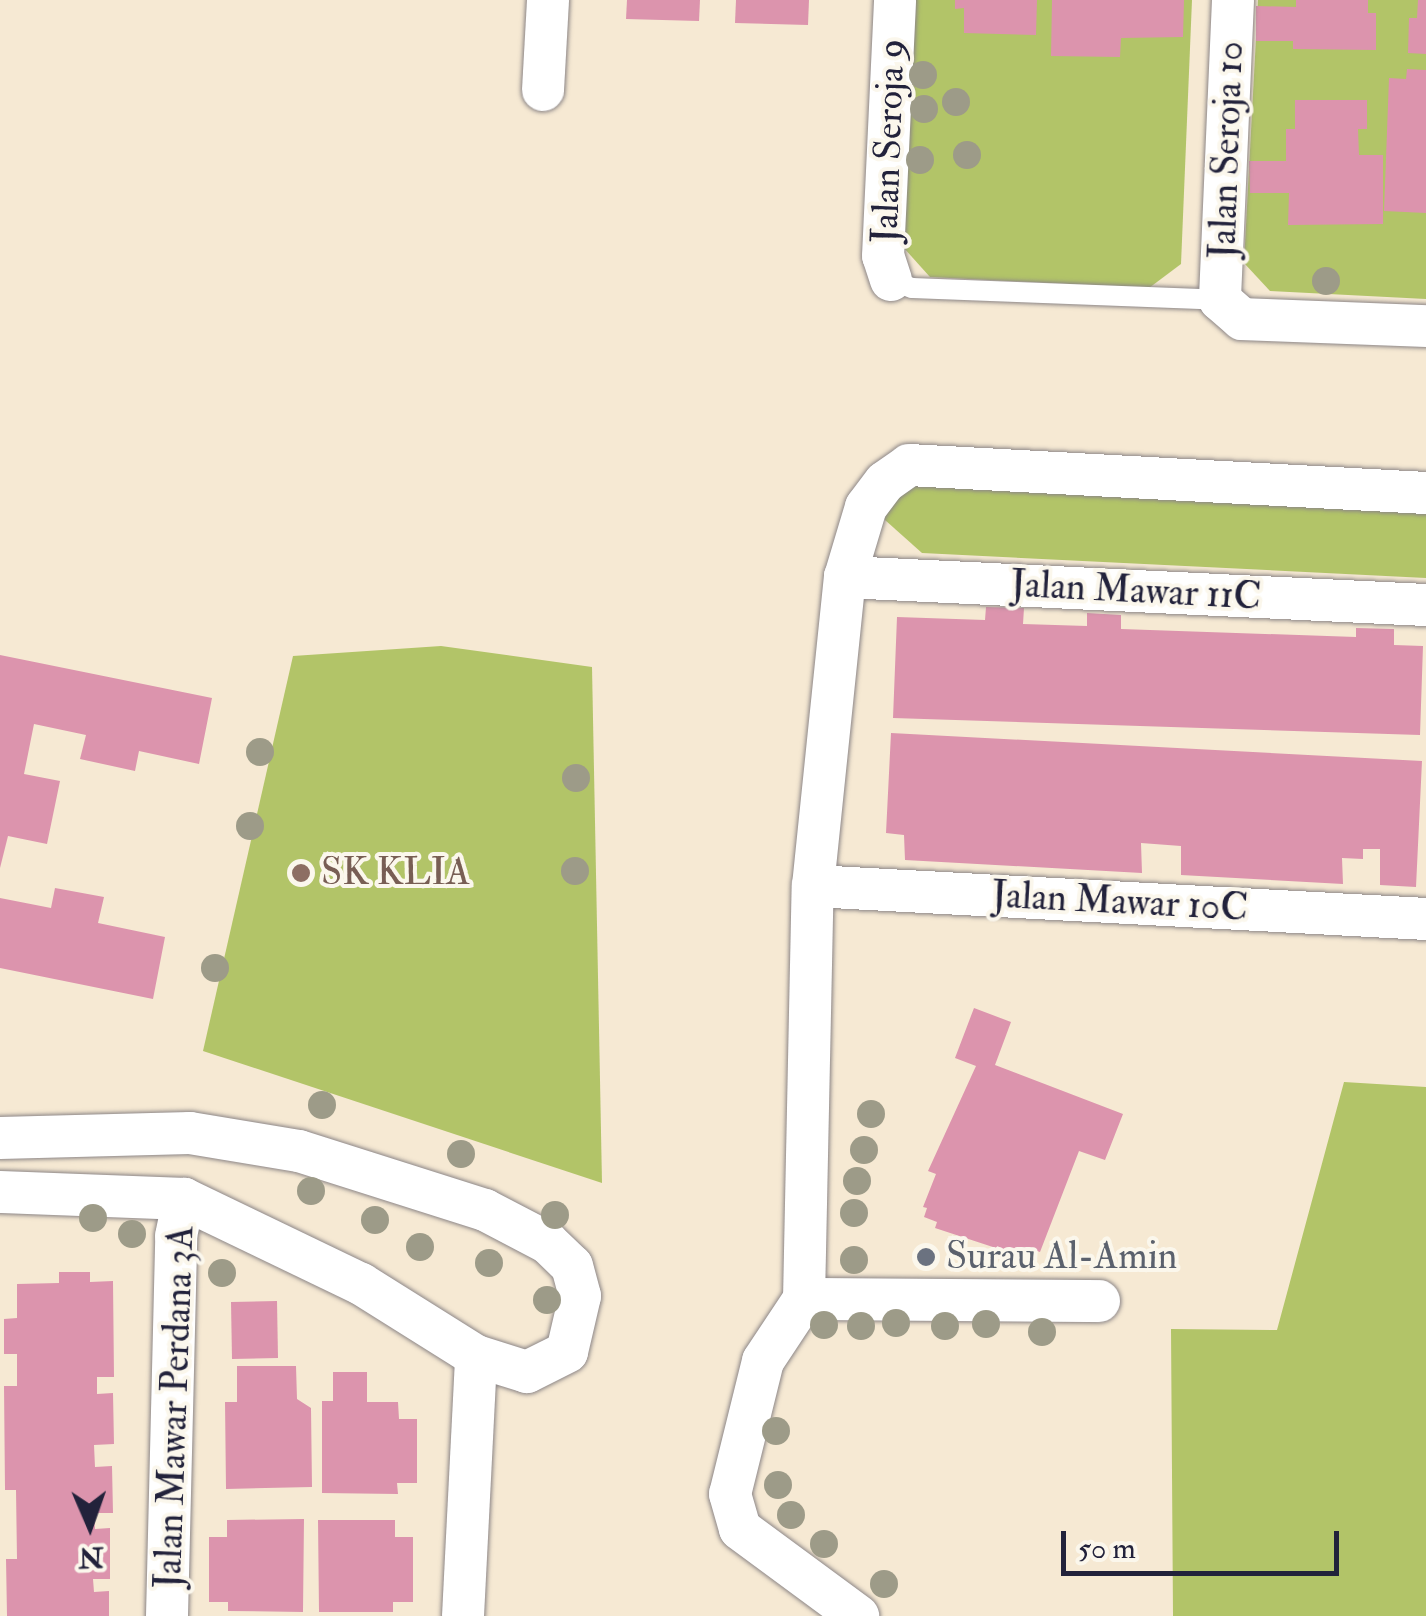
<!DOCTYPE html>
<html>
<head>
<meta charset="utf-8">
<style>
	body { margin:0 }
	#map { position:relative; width:1426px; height:1616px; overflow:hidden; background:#f6e9d3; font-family:"IM FELL Double Pica",serif }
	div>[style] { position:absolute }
	.green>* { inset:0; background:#b2c468 }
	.building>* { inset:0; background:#dc94ad }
	.roads { filter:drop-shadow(0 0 2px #8c8687) drop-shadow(0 0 2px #8c8687) }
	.lane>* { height:20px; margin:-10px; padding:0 10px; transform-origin:10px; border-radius:10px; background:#fff }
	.street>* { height:42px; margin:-21px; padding:0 21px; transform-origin:21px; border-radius:21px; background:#fff }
	.trees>* { width:28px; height:28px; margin:-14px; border-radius:50%; background:#9d9b88 }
	.dots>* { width:28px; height:28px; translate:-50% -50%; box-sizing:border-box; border:5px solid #fbf7ec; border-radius:50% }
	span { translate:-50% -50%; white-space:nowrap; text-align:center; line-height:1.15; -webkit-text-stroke:8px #fbf7ec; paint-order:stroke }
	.street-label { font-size:38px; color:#22223b }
	.education-label { font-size:38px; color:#785e54 }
	.left { translate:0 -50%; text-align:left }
	.worship-label { font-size:38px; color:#5b616d }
	.north { position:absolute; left:40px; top:1476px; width:100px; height:100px; -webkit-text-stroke:8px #fbf7ec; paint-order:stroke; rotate:178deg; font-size:28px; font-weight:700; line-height:40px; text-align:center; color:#22223b }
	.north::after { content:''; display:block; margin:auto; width:35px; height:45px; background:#22223b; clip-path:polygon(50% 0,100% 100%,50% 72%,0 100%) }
	.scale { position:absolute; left:1061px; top:1531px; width:278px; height:45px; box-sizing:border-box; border:5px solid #22223b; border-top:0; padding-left:12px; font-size:30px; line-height:35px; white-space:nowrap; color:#22223b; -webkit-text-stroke:8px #fbf7ec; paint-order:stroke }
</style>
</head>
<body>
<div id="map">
	<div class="green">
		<div style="clip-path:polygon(916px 0,1192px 0,1181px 264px,1149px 288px,930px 277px,903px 247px)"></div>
		<div style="clip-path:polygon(1258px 0,1426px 0,1426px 299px,1270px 291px,1244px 263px)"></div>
		<div style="clip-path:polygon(900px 483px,1426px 508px,1426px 578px,922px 553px,885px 520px,885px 500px)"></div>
		<div style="clip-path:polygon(441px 646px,592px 667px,602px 1183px,203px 1051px,293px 656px)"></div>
		<div style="clip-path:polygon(1344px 1082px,1426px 1087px,1426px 1616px,1173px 1616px,1171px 1329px,1277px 1330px)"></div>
	</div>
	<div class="building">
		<div style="clip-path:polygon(627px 0,700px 0,699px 21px,626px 19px)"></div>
		<div style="clip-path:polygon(736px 0,809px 0,808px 25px,735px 23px)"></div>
		<div style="clip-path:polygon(955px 0,1037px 0,1036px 35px,964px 33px,964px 8px,955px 9px)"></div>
		<div style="clip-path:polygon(1052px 0,1184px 0,1183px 37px,1121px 38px,1120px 57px,1051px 56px)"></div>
		<div style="clip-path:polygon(1296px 0,1368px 0,1368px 13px,1376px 13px,1376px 50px,1293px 49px,1293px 41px,1256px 41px,1256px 6px,1296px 7px)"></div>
		<div style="clip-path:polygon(1418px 0,1426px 0,1426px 54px,1408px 53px,1409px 18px,1417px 18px)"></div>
		<div style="clip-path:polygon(1407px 69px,1426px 70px,1426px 213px,1384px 211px,1389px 78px,1406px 79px)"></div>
		<div style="clip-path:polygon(1295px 100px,1367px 100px,1367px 129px,1358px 129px,1359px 155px,1383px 155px,1383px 224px,1288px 225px,1289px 193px,1250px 193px,1249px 161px,1286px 161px,1286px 129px,1295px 129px)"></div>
		<div style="clip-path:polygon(986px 607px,1024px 608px,1023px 624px,1087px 626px,1087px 613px,1121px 615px,1121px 629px,1356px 637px,1356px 628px,1394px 629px,1394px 645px,1423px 646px,1420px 735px,893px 718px,897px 617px,985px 620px)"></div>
		<div style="clip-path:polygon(0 655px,212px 698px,199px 764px,139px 751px,135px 771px,80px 759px,86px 735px,34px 724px,24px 774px,60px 781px,47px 844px,8px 836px,0 868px)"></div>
		<div style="clip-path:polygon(891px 733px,1422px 761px,1416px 887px,1380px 885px,1380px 849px,1363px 849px,1363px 859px,1342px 858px,1343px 884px,1181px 875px,1181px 846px,1141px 843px,1142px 873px,905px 860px,904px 835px,886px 833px)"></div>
		<div style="clip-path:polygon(55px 888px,104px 897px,98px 923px,165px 937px,153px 999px,0 968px,0 898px,51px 908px)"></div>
		<div style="clip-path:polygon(974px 1008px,1011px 1022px,995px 1065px,1123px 1114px,1105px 1160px,1079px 1151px,1040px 1252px,1026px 1247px,1023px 1257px,935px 1228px,937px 1222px,924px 1217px,927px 1208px,923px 1207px,936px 1174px,928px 1171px,976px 1066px,955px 1058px)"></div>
		<div style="clip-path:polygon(59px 1272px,90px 1272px,90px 1282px,113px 1281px,114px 1377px,97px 1377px,97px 1394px,113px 1393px,114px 1444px,94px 1445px,95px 1467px,112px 1466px,113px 1513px,94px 1513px,95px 1529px,110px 1528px,110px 1579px,93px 1579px,94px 1592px,109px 1591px,109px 1616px,7px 1616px,6px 1559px,17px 1559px,16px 1490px,5px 1490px,4px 1386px,17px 1386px,17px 1354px,4px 1354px,4px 1319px,17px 1318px,17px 1284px,59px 1283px)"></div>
		<div style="clip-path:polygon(277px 1301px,278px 1358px,232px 1359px,231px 1302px)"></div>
		<div style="clip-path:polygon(237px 1366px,296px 1366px,297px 1399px,311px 1408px,312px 1487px,226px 1489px,225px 1402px,237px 1402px)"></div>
		<div style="clip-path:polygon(333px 1372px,367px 1372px,367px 1402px,398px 1402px,399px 1419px,417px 1419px,417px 1483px,397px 1483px,398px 1494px,322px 1493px,322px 1401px,333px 1401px)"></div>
		<div style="clip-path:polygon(304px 1519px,303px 1612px,228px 1611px,228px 1602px,209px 1602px,209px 1537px,227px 1537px,227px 1520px)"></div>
		<div style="clip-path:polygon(318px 1520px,395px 1520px,395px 1537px,413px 1537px,413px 1602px,393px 1602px,393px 1612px,319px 1612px)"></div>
	</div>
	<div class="roads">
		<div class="lane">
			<div style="left:891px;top:280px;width:22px;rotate:21deg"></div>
			<div style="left:912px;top:288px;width:308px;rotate:2.2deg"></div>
		</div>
		<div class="street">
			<div style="left:1233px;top:0;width:300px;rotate:92.5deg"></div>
			<div style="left:1220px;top:300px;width:29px;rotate:41deg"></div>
			<div style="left:1242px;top:319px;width:184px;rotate:2.2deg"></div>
			<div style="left:543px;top:90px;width:90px;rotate:-86.8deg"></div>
			<div style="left:891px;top:280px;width:25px;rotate:-108deg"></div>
			<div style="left:883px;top:256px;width:256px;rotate:-87.3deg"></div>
			<div style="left:845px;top:577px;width:582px;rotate:2.76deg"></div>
			<div style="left:813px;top:886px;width:614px;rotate:3.08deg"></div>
			<div style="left:0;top:1138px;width:190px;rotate:-1.5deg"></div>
			<div style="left:190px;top:1133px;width:110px;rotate:9.4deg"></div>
			<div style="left:299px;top:1151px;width:195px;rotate:17.6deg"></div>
			<div style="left:485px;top:1210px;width:71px;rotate:27.6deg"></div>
			<div style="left:548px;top:1243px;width:33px;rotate:44deg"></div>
			<div style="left:572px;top:1266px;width:31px;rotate:75deg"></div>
			<div style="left:580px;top:1296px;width:57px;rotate:103.1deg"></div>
			<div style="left:567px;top:1352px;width:45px;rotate:153.4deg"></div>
			<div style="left:527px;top:1372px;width:53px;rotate:-162.6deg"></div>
			<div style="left:476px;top:1356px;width:136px;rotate:-147.9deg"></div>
			<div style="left:361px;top:1284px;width:196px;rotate:-154.3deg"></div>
			<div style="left:184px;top:1199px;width:184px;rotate:-177.8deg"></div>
			<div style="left:804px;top:1299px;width:74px;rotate:123.5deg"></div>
			<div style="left:763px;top:1361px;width:137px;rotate:103.9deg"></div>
			<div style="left:730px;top:1494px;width:36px;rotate:74deg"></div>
			<div style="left:740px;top:1529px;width:147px;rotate:36.4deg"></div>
			<div style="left:1099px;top:1301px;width:295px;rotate:-179.6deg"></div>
			<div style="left:804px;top:1299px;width:413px;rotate:-88.8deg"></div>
			<div style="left:813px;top:886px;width:311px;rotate:-84.1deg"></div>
			<div style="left:845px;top:577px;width:73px;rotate:-73.3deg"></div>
			<div style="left:866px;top:507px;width:31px;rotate:-53deg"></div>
			<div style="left:885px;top:482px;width:29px;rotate:-35deg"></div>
			<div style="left:909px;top:465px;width:518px;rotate:3.1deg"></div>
			<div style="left:167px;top:1616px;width:380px;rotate:-88.6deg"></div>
			<div style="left:176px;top:1236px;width:38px;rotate:-78deg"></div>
			<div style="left:463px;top:1616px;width:260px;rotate:-87.1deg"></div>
		</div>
	</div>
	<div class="trees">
		<div style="left:923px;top:75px"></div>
		<div style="left:956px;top:102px"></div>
		<div style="left:924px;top:109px"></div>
		<div style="left:967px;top:155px"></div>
		<div style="left:920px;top:160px"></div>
		<div style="left:1326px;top:281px"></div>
		<div style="left:260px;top:752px"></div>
		<div style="left:576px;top:778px"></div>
		<div style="left:250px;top:826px"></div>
		<div style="left:575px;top:871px"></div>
		<div style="left:215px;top:968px"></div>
		<div style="left:322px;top:1105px"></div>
		<div style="left:871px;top:1114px"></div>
		<div style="left:864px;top:1150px"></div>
		<div style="left:461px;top:1154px"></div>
		<div style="left:857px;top:1181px"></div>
		<div style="left:311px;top:1191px"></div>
		<div style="left:854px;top:1213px"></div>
		<div style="left:555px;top:1215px"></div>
		<div style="left:93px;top:1218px"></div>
		<div style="left:375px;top:1220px"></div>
		<div style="left:132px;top:1234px"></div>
		<div style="left:420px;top:1247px"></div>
		<div style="left:854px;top:1260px"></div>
		<div style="left:489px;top:1263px"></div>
		<div style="left:222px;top:1273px"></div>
		<div style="left:547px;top:1300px"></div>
		<div style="left:896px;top:1323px"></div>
		<div style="left:986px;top:1324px"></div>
		<div style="left:824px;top:1325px"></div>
		<div style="left:861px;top:1326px"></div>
		<div style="left:945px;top:1326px"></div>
		<div style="left:1042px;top:1332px"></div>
		<div style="left:776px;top:1431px"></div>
		<div style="left:778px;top:1485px"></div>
		<div style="left:791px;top:1515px"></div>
		<div style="left:824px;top:1544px"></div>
		<div style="left:884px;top:1584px"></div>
	</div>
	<div class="dots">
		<div style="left:301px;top:873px;background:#8d6e63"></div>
		<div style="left:926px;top:1257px;background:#6b7280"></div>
	</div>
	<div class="street-label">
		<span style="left:889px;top:141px;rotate:-88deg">Jalan Seroja 9</span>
		<span style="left:1227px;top:150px;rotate:-88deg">Jalan Seroja 10</span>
		<span style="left:1136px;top:591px;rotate:3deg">Jalan Mawar 11C</span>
		<span style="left:1120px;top:902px;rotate:3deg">Jalan Mawar 10C</span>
		<span style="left:175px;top:1407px;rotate:-88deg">Jalan Mawar Perdana 3A</span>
	</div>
	<div class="education-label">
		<span class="left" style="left:321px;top:873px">SK KLIA</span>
	</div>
	<div class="worship-label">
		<span class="left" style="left:946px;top:1257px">Surau Al-Amin</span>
	</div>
	<div class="north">N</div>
	<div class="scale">50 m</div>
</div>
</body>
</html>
